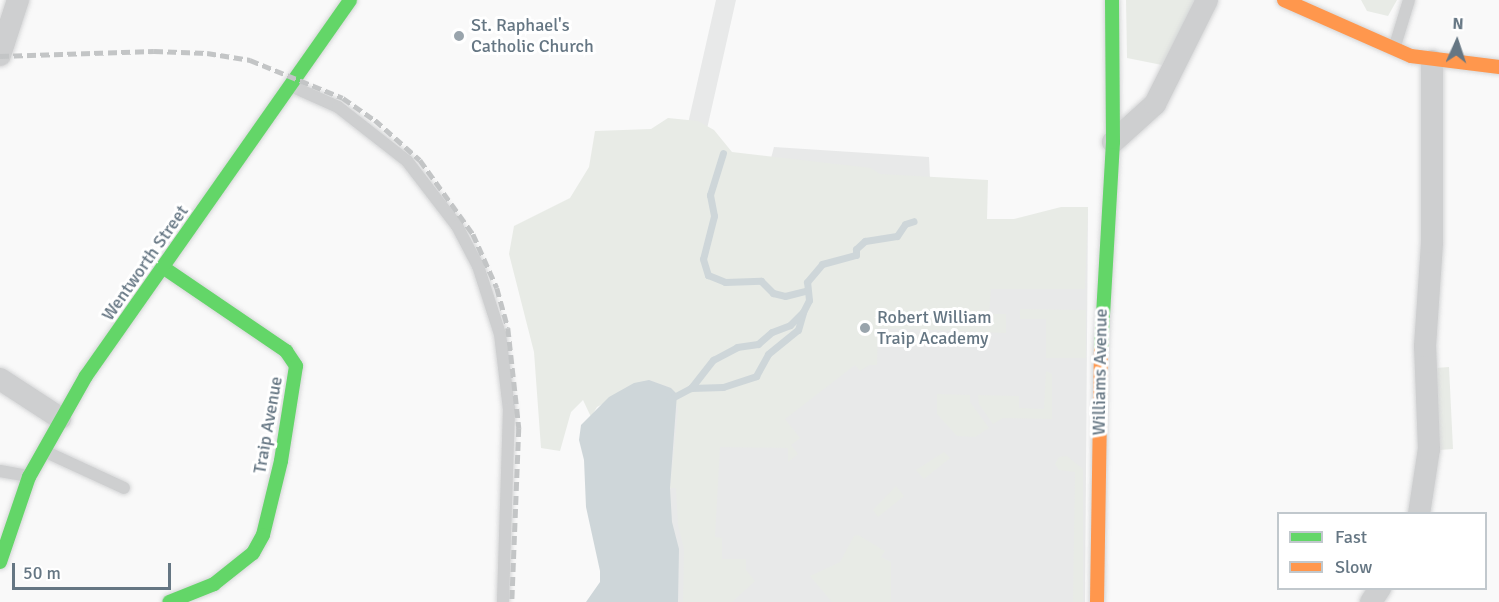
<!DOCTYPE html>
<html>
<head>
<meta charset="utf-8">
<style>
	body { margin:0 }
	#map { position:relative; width:1499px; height:602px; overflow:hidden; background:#f9f9f9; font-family:Signika,sans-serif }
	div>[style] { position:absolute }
	.built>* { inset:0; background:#e8e9e9 }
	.green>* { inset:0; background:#e8ebe6 }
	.water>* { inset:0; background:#ced6d9 }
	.stream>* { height:7px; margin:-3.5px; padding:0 3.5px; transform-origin:3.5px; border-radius:3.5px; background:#ced6d9 }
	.roads { filter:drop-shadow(0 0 2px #d5d6d7) drop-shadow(0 0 2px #d5d6d7) }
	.lane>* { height:12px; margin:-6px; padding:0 6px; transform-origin:6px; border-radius:6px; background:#cecfd0 }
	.street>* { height:22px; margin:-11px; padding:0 11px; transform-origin:11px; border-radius:11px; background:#cecfd0 }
	.fast>* { height:14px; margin:-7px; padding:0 7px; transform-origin:7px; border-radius:7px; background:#63d668 }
	.slow>* { height:14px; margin:-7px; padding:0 7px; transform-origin:7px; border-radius:7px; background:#ff974d }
	.rail>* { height:4.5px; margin-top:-2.25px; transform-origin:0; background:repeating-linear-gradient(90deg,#c3c5c6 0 9px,transparent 0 13.5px) }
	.dots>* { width:16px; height:16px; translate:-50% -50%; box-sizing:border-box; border:3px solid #fff; border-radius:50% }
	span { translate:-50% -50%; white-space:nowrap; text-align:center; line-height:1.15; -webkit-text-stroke:6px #fff; paint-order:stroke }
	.poi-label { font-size:18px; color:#657683 }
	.left { translate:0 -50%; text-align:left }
	.street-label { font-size:18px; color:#657683 }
	.legend { position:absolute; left:1277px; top:512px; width:210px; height:78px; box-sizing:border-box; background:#fff; border:2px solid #c1c8cd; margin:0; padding:8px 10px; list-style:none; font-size:18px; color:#657683 }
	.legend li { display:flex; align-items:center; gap:12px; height:30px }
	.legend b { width:30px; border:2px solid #c1c8cd }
	.north { position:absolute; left:1427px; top:12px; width:60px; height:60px; -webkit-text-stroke:4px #fff; paint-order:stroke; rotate:3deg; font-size:16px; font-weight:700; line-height:24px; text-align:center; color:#657683 }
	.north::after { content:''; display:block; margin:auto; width:21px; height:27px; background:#657683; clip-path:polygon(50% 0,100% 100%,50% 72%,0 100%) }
	.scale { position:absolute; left:12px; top:563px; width:159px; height:27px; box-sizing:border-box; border:3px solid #657683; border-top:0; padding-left:8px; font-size:18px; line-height:21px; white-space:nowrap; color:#657683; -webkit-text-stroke:4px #fff; paint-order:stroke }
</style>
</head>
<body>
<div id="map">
	<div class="built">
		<div style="clip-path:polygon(716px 0,736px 0,673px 280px,743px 263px,774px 147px,929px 157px,932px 221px,985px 226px,1088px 209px,1085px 602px,669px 602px,655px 387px,631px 375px)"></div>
	</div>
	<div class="green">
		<div style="clip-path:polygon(1126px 0,1196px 0,1162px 65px,1127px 58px)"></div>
		<div style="clip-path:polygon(1361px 0,1397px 0,1388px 16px,1367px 11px)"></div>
		<div style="clip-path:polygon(668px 118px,698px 121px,714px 130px,732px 152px,871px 168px,880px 174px,988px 180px,987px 219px,1014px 219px,1061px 207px,1088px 207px,1085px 289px,991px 289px,989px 314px,1006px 314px,1006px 333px,878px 328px,877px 365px,869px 365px,860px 371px,855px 365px,785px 419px,800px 438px,791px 445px,798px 454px,788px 462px,788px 448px,720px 447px,715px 537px,722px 538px,722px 559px,746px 559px,746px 570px,755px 581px,732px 602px,683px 602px,684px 549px,678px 525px,676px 488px,670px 488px,678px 410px,671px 388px,649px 380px,597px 407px,591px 417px,583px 400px,571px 412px,560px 451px,541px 448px,534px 352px,509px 254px,514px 226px,570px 198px,589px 167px,595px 131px,651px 129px)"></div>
		<div style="clip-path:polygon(1020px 309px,1086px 310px,1086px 358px,1046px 358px,1046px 319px,1020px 319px)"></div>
		<div style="clip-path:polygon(1449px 367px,1453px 449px,1440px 450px,1436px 368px)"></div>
		<div style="clip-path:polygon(1046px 371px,1052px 374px,1052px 419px,1003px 418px,993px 424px,979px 404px,978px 395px,1019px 396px,1019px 408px,1044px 409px)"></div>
		<div style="clip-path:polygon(937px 394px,970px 395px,970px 402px,989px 428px,975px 437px,957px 436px,937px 414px)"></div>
		<div style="clip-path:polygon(944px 452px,950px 458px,924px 479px,916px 470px)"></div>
		<div style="clip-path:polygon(1067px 456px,1083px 469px,1083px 602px,1073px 602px,1075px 472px,1059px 470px,1055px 464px,1059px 457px)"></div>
		<div style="clip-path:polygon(896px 486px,904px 496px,878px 517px,873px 510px)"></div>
		<div style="clip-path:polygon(858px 535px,885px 551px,881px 557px,891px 562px,891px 602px,832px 602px,810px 576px,840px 562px,854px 536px)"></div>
	</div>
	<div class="water">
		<div style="clip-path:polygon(649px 380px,671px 388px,677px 394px,670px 488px,672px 522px,679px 549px,678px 602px,586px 602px,600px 582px,600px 571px,586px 507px,584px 460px,579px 440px,581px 425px,609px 397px,634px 383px)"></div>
	</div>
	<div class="stream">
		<div style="left:723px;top:153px;width:44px;rotate:107.2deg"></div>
		<div style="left:710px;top:195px;width:21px;rotate:79deg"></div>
		<div style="left:714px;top:216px;width:44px;rotate:104.3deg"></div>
		<div style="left:703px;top:259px;width:17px;rotate:73deg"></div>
		<div style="left:708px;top:275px;width:18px;rotate:22deg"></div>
		<div style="left:725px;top:282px;width:36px;rotate:-2deg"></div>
		<div style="left:761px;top:281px;width:17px;rotate:45deg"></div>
		<div style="left:773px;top:293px;width:12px;rotate:14deg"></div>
		<div style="left:785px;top:296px;width:21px;rotate:-14deg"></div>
		<div style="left:691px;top:388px;width:32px;rotate:-2deg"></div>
		<div style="left:723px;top:387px;width:35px;rotate:-18deg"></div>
		<div style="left:756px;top:376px;width:25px;rotate:-61deg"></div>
		<div style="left:768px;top:354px;width:38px;rotate:-39deg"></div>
		<div style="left:798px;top:330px;width:19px;rotate:-74deg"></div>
		<div style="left:670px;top:399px;width:24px;rotate:-28deg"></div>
		<div style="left:691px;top:388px;width:36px;rotate:-52deg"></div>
		<div style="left:713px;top:360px;width:27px;rotate:-28deg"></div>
		<div style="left:737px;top:347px;width:21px;rotate:-8deg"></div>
		<div style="left:758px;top:344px;width:18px;rotate:-41deg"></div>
		<div style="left:772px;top:332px;width:19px;rotate:-21deg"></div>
		<div style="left:790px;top:325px;width:18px;rotate:-45deg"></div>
		<div style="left:803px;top:312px;width:13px;rotate:-63deg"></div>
		<div style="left:809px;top:300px;width:18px;rotate:-96deg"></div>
		<div style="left:807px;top:282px;width:23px;rotate:-50deg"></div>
		<div style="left:822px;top:264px;width:35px;rotate:-15deg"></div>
		<div style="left:856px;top:255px;width:6px;rotate:-90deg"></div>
		<div style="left:856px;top:249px;width:12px;rotate:-42deg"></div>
		<div style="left:865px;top:241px;width:32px;rotate:-9deg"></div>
		<div style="left:897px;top:236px;width:14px;rotate:-56deg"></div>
		<div style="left:905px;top:224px;width:9px;rotate:-18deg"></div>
	</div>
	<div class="roads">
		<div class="lane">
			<div style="left:1394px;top:49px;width:51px;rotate:-73deg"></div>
			<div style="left:291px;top:86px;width:51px;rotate:24.1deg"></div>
			<div style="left:338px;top:107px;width:88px;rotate:38deg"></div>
			<div style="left:407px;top:161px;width:82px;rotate:52.4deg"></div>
			<div style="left:457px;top:226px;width:45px;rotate:62.3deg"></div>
			<div style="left:478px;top:266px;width:71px;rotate:72.1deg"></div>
			<div style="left:500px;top:334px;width:76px;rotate:83.2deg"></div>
			<div style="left:509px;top:409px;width:193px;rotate:91.8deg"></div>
			<div style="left:44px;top:451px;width:88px;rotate:24.8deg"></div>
			<div style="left:0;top:471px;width:28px;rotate:10deg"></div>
		</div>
		<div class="street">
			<div style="left:0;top:55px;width:58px;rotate:-71.9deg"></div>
			<div style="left:1113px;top:142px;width:57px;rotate:-42.1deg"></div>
			<div style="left:1155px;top:104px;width:116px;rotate:-63.4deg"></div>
			<div style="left:0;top:379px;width:72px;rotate:33deg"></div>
			<div style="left:1419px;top:514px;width:66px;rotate:-81.3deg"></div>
			<div style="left:1429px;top:449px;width:103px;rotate:-92.2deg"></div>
			<div style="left:1425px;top:346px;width:104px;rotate:-86.1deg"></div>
			<div style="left:1432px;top:242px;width:181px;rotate:-90deg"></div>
			<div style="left:1371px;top:602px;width:17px;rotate:-57deg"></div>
		</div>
		<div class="fast">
			<div style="left:164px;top:268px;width:148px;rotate:34.2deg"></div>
			<div style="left:286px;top:351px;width:18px;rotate:56deg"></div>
			<div style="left:296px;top:366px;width:96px;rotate:99deg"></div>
			<div style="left:281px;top:461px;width:76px;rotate:103.7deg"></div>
			<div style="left:263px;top:535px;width:21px;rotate:119deg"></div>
			<div style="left:253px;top:553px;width:50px;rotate:141.5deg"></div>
			<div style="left:214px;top:584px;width:48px;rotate:158.2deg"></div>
			<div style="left:1101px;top:350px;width:208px;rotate:-86.7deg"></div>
			<div style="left:1113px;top:142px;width:142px;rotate:-90.4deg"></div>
			<div style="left:0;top:562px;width:90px;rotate:-71.2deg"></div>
			<div style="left:29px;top:477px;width:116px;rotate:-60.6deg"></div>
			<div style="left:86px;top:376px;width:459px;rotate:-54.9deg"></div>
		</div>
		<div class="slow">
			<div style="left:1284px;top:0;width:139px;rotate:23.8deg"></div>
			<div style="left:1411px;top:56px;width:89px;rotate:7.1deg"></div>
			<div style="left:1097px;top:602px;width:252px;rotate:-89.1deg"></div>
		</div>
	</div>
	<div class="rail">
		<div style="left:0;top:56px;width:154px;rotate:-1.9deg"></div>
		<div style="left:154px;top:51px;width:53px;rotate:2.2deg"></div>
		<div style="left:207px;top:53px;width:44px;rotate:9.2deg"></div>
		<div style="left:250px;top:60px;width:100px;rotate:22.2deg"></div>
		<div style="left:343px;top:98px;width:39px;rotate:35deg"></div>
		<div style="left:375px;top:120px;width:60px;rotate:41.6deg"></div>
		<div style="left:420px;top:160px;width:91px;rotate:54.4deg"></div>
		<div style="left:473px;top:234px;width:59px;rotate:66deg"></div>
		<div style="left:497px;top:288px;width:41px;rotate:74.6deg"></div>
		<div style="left:508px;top:328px;width:101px;rotate:83.7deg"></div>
		<div style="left:519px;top:428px;width:174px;rotate:92.3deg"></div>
	</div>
	<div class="dots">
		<div style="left:459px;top:36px;background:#99a4ac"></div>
		<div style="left:865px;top:328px;background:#99a4ac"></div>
	</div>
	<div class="poi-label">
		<span class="left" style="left:471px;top:36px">St. Raphael's<br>Catholic Church</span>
		<span class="left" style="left:877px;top:328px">Robert William<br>Traip Academy</span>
	</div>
	<div class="street-label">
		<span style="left:145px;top:263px;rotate:-55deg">Wentworth Street</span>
		<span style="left:1100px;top:372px;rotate:-89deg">Williams Avenue</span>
		<span style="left:268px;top:425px;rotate:-80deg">Traip Avenue</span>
	</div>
	<ul class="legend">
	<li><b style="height:8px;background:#63d668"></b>Fast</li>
	<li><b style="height:8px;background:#ff974d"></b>Slow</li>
	</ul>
	<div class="north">N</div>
	<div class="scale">50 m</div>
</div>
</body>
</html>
